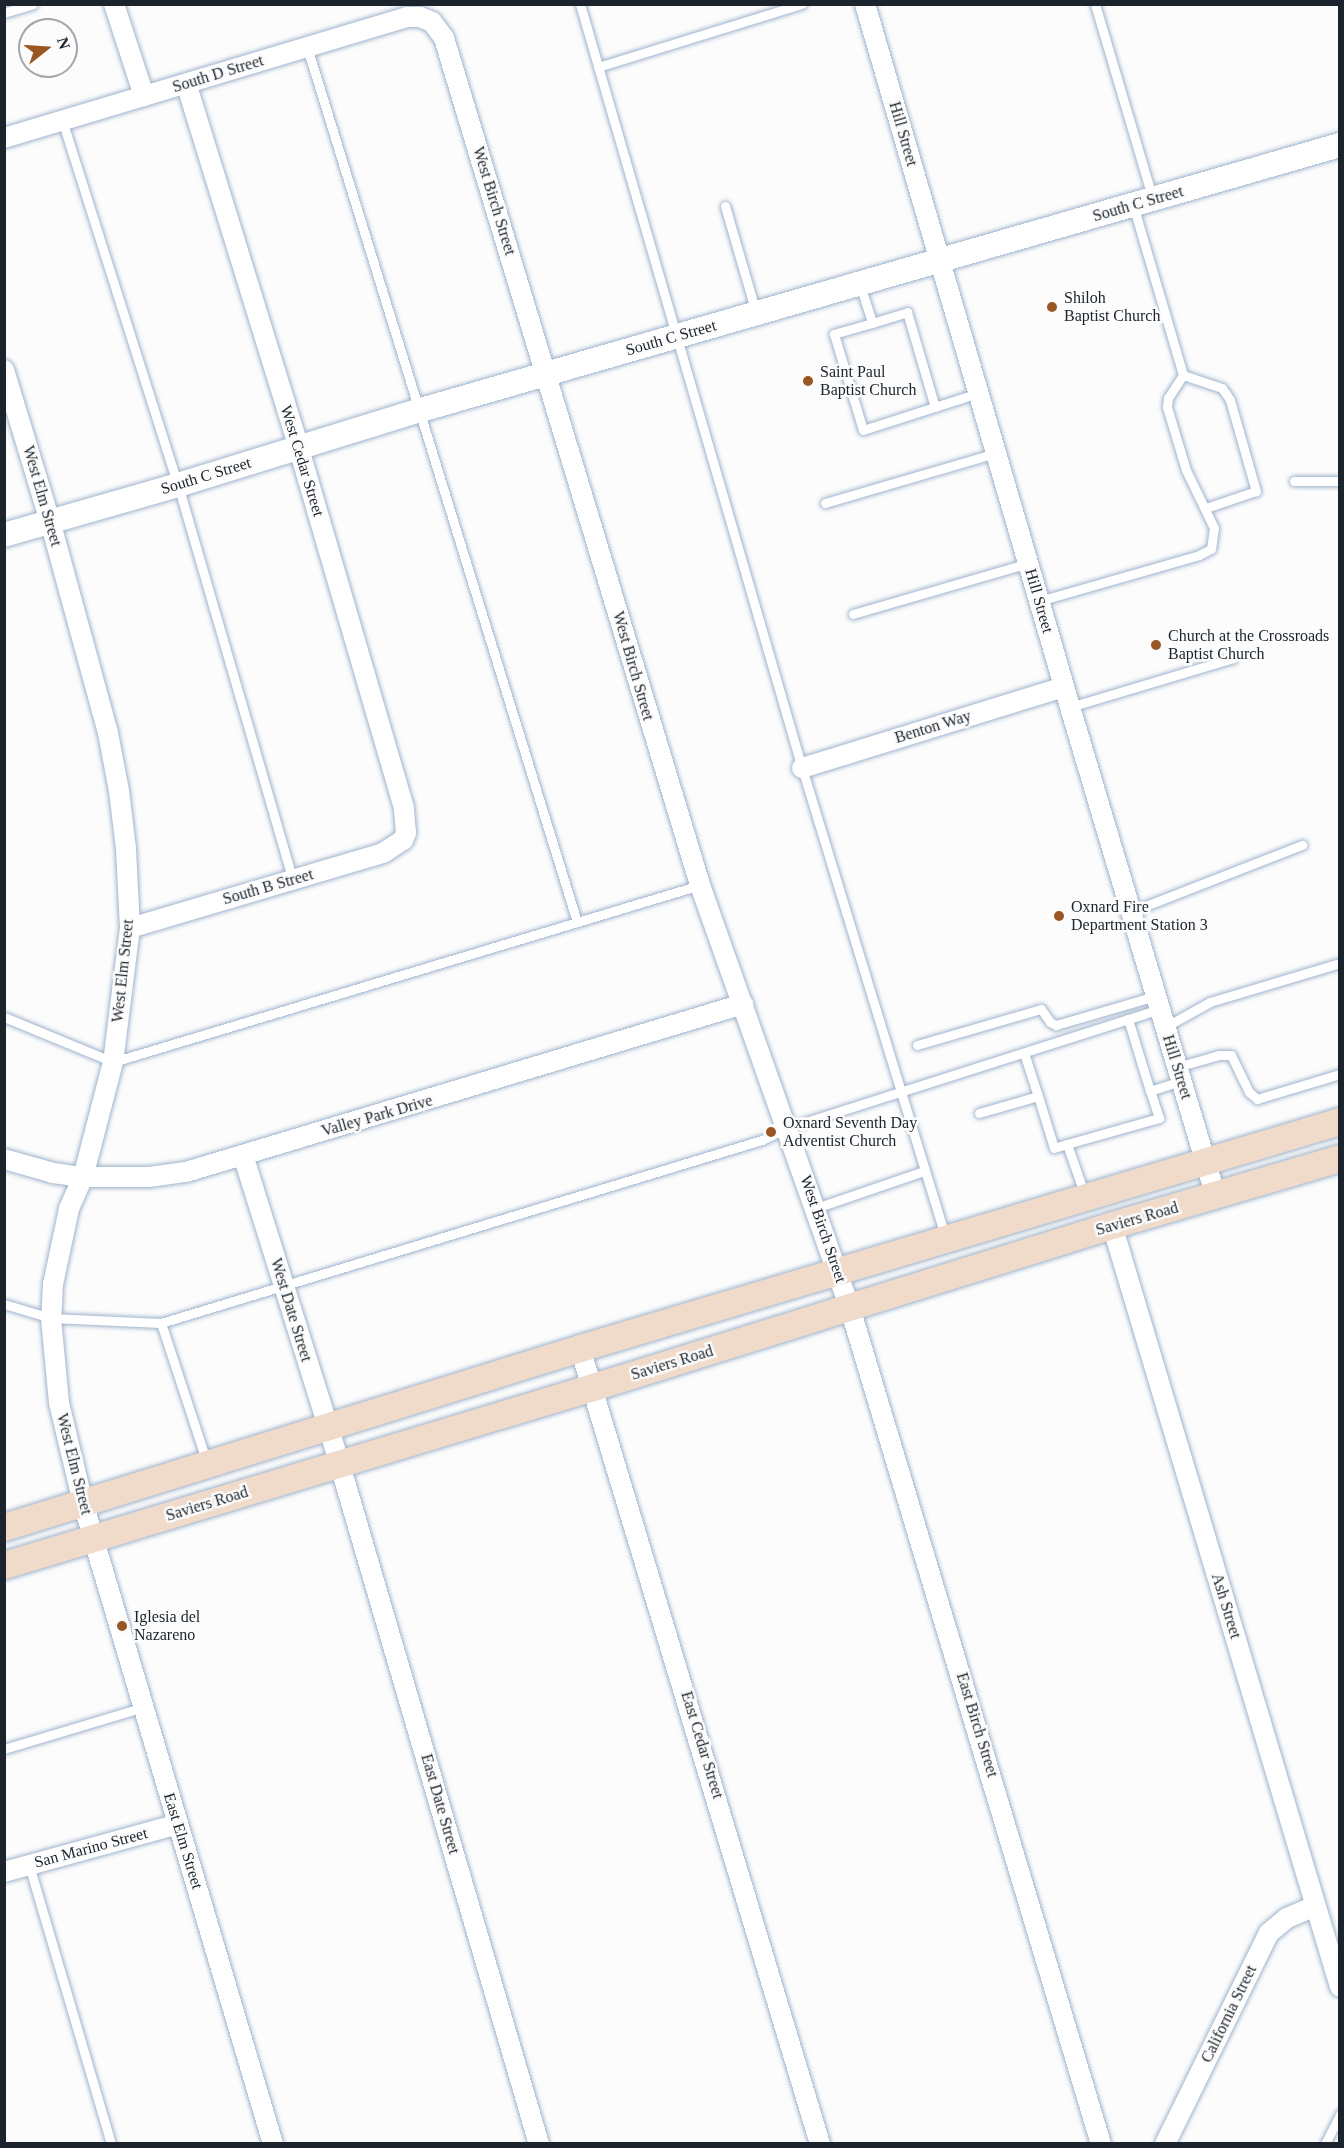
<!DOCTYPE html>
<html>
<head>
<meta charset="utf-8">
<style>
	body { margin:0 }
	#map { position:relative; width:1344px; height:2148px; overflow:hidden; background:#fcfcfc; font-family:"Times New Roman",serif }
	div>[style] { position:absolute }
	.roads { filter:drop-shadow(0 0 2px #9fb4cc) drop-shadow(0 0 2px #9fb4cc) }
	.service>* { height:9px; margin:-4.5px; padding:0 4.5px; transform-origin:4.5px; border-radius:4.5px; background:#fff }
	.minor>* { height:20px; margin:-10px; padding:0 10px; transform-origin:10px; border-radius:10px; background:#fff }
	.tertiary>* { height:24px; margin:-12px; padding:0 12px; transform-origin:12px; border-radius:12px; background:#fff }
	.secondary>* { height:27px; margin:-13.5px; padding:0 13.5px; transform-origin:13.5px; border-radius:13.5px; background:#f0daca }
	.dots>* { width:16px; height:16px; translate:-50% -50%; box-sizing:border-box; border:3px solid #fcfcfc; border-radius:50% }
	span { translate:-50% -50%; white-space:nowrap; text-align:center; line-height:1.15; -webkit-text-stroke:5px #fcfcfc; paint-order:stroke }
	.street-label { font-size:16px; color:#1b232c }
	.poi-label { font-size:16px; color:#1b232c }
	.left { translate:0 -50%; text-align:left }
	.frame { position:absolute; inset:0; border:6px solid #1b232c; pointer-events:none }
	.north { position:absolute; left:18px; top:18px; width:60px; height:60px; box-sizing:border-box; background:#fcfcfc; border:2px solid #a2a5a9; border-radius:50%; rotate:73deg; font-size:16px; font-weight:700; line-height:24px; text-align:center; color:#1b232c }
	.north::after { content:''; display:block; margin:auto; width:21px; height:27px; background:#995724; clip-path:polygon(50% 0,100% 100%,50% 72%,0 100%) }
</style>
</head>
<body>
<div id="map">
	<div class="roads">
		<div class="service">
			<div style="left:580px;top:4px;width:796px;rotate:73.8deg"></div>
			<div style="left:802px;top:768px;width:489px;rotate:73deg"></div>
			<div style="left:1095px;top:4px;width:201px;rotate:73.5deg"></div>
			<div style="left:4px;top:13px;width:30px;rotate:-17deg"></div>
			<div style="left:307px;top:47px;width:916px;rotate:72.85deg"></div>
			<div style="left:598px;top:67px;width:214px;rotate:-17.2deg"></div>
			<div style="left:62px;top:120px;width:383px;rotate:72.4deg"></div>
			<div style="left:178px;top:485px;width:411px;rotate:73.8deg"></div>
			<div style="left:1133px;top:205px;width:177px;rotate:73.6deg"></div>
			<div style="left:725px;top:206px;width:111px;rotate:73.8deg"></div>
			<div style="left:860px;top:285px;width:40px;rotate:72deg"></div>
			<div style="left:872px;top:323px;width:40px;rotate:164deg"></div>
			<div style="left:834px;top:334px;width:100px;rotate:73.2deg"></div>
			<div style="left:863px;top:430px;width:121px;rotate:-17.8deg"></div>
			<div style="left:872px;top:323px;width:37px;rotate:-17deg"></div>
			<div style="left:907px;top:312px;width:99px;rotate:73.6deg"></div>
			<div style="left:1183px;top:375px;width:41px;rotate:18.4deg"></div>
			<div style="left:1222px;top:388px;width:14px;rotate:56deg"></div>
			<div style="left:1230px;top:400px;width:95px;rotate:74.1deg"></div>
			<div style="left:1256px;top:491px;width:53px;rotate:161.2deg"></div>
			<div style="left:1294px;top:481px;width:46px"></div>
			<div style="left:825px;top:503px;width:178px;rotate:-16.3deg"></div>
			<div style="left:1039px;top:601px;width:166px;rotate:-16deg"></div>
			<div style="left:1199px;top:555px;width:13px;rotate:-27deg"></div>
			<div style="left:1211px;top:549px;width:21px;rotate:-82deg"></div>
			<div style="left:1214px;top:528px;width:64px;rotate:-115.8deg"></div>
			<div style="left:1186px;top:470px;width:66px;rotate:-106.8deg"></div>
			<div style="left:1167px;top:407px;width:9px;rotate:-84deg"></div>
			<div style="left:1168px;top:398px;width:27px;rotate:-57deg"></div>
			<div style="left:853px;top:614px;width:182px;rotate:-16.2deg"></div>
			<div style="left:1070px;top:707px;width:170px;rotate:-16.7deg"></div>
			<div style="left:1130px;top:912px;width:185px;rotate:-21.3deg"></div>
			<div style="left:4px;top:1017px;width:118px;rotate:22.4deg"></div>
			<div style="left:113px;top:1062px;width:613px;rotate:-16.78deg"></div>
			<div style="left:1128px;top:1019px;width:75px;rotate:73deg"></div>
			<div style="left:1165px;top:1027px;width:51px;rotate:-29.1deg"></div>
			<div style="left:1210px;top:1002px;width:136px;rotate:-16.7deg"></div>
			<div style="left:917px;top:1045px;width:129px;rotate:-16.2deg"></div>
			<div style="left:1041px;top:1009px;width:16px;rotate:55deg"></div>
			<div style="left:1050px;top:1022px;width:7px;rotate:27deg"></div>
			<div style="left:1056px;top:1025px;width:103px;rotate:-16.3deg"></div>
			<div style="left:1024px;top:1053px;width:45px;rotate:72deg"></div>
			<div style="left:1177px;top:1067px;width:44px;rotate:-15.9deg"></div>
			<div style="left:1219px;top:1055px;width:12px"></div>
			<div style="left:1231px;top:1055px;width:41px;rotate:64.1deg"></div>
			<div style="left:1249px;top:1092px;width:11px;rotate:41deg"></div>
			<div style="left:1257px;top:1099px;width:87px;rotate:-16.8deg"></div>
			<div style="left:979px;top:1113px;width:61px;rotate:-16.1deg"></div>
			<div style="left:1038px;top:1096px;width:54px;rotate:72.9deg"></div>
			<div style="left:1054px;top:1148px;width:14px;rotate:-17deg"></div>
			<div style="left:1085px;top:1196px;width:55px;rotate:-109.1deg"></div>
			<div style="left:1067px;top:1144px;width:96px;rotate:-15.8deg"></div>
			<div style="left:1159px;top:1118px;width:28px;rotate:-108deg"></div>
			<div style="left:1150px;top:1091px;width:33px;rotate:-18deg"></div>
			<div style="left:816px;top:1208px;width:114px;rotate:-18.9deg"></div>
			<div style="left:4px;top:1304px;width:49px;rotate:16.6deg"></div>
			<div style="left:51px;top:1318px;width:110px;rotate:2.6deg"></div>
			<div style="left:161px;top:1323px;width:628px;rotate:-16.94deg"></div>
			<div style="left:762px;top:1140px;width:28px;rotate:-26deg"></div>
			<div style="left:787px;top:1128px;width:391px;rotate:-17.7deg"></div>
			<div style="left:161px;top:1323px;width:147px;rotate:71.8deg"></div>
			<div style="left:4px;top:1749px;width:146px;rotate:-16.7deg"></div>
			<div style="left:29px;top:1865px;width:291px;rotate:73.6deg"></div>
			<div style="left:1325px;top:2144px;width:34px;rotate:-63deg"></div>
		</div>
		<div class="minor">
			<div style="left:114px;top:4px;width:97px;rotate:71.9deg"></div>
			<div style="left:865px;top:4px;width:732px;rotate:73.74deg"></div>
			<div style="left:1070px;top:707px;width:511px;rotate:73.41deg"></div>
			<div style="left:4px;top:138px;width:421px;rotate:-16.7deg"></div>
			<div style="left:407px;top:17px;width:13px"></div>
			<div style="left:420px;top:17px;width:13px;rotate:23deg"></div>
			<div style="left:432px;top:22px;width:20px;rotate:53deg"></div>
			<div style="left:444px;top:38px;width:885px;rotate:73.18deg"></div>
			<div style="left:700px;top:885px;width:449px;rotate:70.5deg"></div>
			<div style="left:850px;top:1308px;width:873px;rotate:73.29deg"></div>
			<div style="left:4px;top:370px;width:158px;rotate:73.1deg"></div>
			<div style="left:50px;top:521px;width:220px;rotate:74.7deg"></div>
			<div style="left:108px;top:733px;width:59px;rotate:79.3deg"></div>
			<div style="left:119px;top:791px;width:58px;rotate:83.1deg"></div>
			<div style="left:126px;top:849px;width:79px;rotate:87.1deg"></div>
			<div style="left:130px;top:928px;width:135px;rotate:97.2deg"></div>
			<div style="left:113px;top:1062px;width:119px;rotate:104.6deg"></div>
			<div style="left:83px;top:1177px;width:35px;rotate:114deg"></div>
			<div style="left:69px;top:1209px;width:77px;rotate:102deg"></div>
			<div style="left:53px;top:1284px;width:34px;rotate:93deg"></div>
			<div style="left:51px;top:1318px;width:85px;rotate:84.6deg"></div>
			<div style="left:59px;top:1403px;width:103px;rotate:76.5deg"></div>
			<div style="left:83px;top:1503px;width:669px;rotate:73.49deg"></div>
			<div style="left:802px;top:768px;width:274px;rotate:-17.2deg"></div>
			<div style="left:130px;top:928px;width:264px;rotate:-16.5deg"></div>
			<div style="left:383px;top:853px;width:24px;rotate:-33deg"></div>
			<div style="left:403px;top:840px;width:8px;rotate:-67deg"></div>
			<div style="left:406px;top:833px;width:25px;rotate:-95deg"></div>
			<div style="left:404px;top:808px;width:375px;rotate:-106.3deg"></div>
			<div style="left:299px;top:448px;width:381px;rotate:-107.2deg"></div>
			<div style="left:243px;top:1155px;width:325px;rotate:72.6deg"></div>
			<div style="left:340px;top:1465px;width:708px;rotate:73.67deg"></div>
			<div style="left:4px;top:1159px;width:51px;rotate:15.9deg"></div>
			<div style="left:53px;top:1173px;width:30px;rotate:8deg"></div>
			<div style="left:83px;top:1177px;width:66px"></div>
			<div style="left:149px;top:1177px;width:37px;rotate:-8deg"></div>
			<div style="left:186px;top:1172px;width:582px;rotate:-16.78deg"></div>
			<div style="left:1112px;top:1225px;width:795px;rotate:73.34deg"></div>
			<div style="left:580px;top:1348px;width:831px;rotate:73.22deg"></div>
			<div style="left:4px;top:1872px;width:180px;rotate:-15.4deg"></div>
			<div style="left:1165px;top:2144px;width:235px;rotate:-63.8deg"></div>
			<div style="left:1269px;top:1933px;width:23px;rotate:-40deg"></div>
			<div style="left:1287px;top:1918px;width:30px;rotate:-23deg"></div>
		</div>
		<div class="tertiary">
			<div style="left:4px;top:535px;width:181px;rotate:-16deg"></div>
			<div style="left:178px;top:485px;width:254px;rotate:-17.2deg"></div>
			<div style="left:421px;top:410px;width:956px;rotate:-16.09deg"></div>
		</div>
		<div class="secondary">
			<div style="left:4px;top:1527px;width:603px;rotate:-17.26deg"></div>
			<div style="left:580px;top:1348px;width:793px;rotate:-16.63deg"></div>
			<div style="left:4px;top:1565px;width:615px;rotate:-16.82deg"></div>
			<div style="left:593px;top:1387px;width:544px;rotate:-17.34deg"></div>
			<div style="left:1112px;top:1225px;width:238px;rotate:-16.4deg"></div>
		</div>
	</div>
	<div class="dots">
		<div style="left:1052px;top:307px;background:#995724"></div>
		<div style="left:808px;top:381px;background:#995724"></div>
		<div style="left:1156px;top:645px;background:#995724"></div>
		<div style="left:1059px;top:916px;background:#995724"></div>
		<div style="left:771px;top:1132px;background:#995724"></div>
		<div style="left:122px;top:1626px;background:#995724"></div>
	</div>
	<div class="street-label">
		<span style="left:218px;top:74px;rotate:-17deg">South D Street</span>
		<span style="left:903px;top:134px;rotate:74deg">Hill Street</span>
		<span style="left:494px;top:201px;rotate:73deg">West Birch Street</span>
		<span style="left:1138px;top:204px;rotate:-16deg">South C Street</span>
		<span style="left:671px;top:338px;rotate:-16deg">South C Street</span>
		<span style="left:302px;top:461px;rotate:73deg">West Cedar Street</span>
		<span style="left:206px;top:476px;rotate:-17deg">South C Street</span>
		<span style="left:42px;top:496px;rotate:74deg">West Elm Street</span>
		<span style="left:1039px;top:601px;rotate:74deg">Hill Street</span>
		<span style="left:633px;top:666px;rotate:74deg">West Birch Street</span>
		<span style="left:933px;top:727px;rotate:-17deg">Benton Way</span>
		<span style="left:268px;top:887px;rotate:-16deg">South B Street</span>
		<span style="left:123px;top:971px;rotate:-84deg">West Elm Street</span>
		<span style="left:1177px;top:1067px;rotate:73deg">Hill Street</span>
		<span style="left:377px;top:1116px;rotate:-16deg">Valley Park Drive</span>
		<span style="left:1137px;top:1219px;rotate:-16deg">Saviers Road</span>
		<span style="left:823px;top:1229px;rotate:71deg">West Birch Street</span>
		<span style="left:291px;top:1310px;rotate:73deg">West Date Street</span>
		<span style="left:672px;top:1363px;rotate:-17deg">Saviers Road</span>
		<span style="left:74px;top:1464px;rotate:76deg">West Elm Street</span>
		<span style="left:207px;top:1504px;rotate:-17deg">Saviers Road</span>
		<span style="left:1226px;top:1606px;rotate:73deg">Ash Street</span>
		<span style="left:977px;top:1725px;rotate:73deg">East Birch Street</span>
		<span style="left:702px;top:1745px;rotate:73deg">East Cedar Street</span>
		<span style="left:440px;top:1804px;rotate:74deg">East Date Street</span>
		<span style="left:183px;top:1841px;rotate:73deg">East Elm Street</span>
		<span style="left:91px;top:1848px;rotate:-15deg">San Marino Street</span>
		<span style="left:1229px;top:2014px;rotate:-64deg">California Street</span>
	</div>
	<div class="poi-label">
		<span class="left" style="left:1064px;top:307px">Shiloh<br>Baptist Church</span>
		<span class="left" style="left:820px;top:381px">Saint Paul<br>Baptist Church</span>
		<span class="left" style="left:1168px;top:645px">Church at the Crossroads<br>Baptist Church</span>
		<span class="left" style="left:1071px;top:916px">Oxnard Fire<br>Department Station 3</span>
		<span class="left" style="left:783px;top:1132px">Oxnard Seventh Day<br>Adventist Church</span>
		<span class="left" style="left:134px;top:1626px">Iglesia del<br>Nazareno</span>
	</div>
	<div class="frame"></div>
	<div class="north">N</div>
</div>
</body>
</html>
